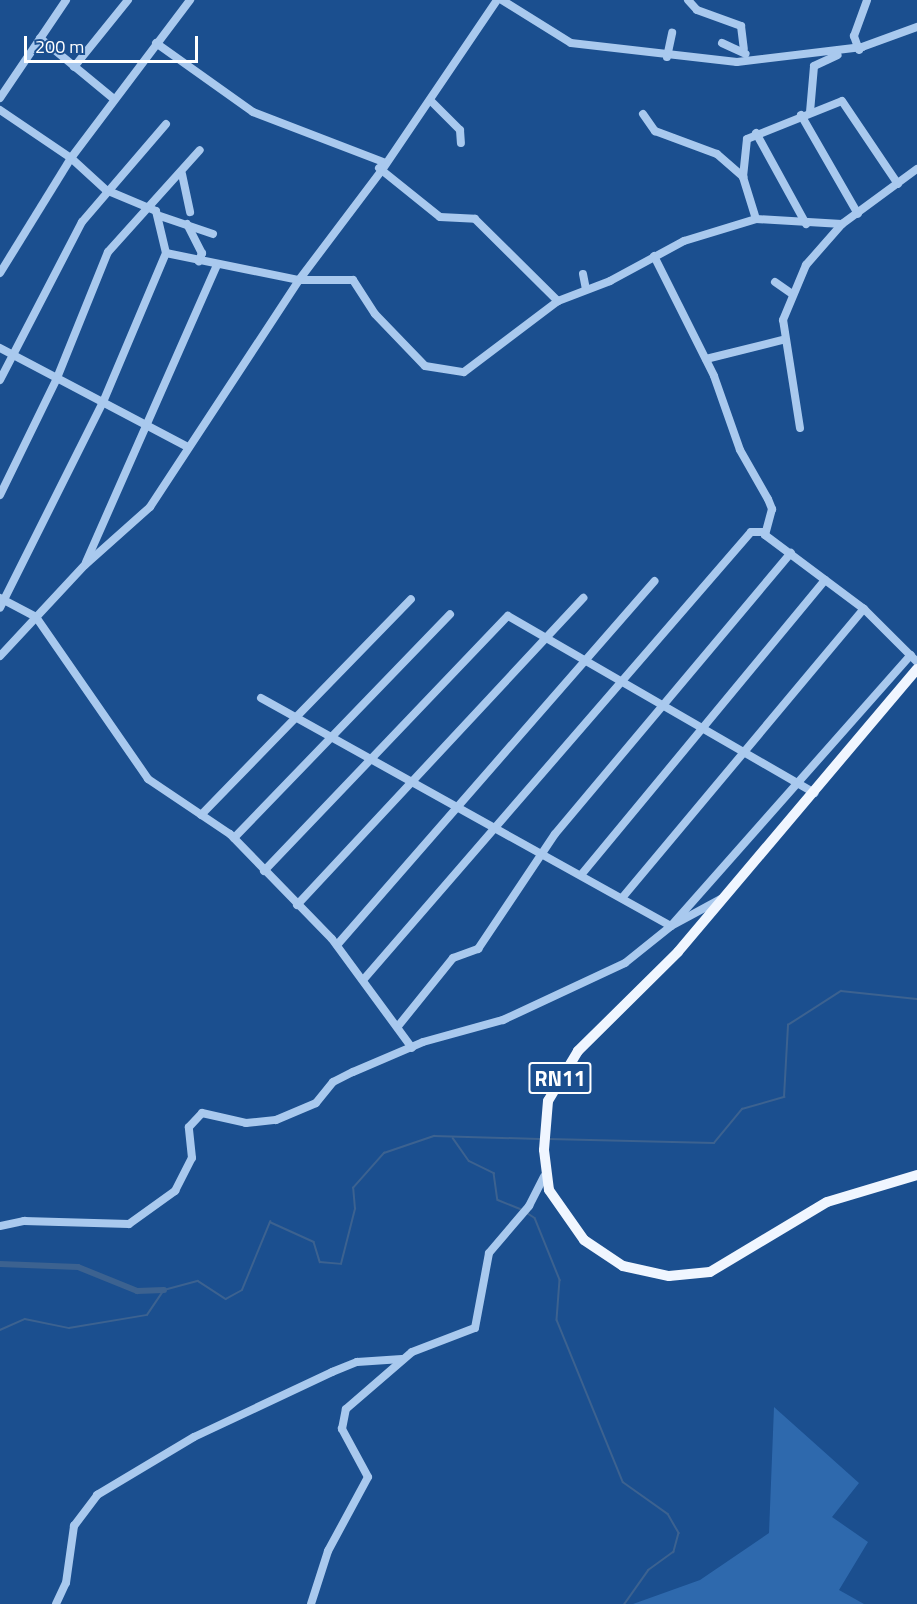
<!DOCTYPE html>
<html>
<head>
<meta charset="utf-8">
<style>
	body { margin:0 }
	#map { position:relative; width:917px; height:1604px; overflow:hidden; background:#1b4f8f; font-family:"Titillium Web",sans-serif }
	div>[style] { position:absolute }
	.green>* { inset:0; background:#2e69ad }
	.stream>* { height:1.5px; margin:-0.75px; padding:0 0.75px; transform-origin:0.75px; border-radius:0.75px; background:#3c6290 }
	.canal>* { height:6px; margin:-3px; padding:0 3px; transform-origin:3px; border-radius:3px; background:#3c6290 }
	.minor>* { height:8px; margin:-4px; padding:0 4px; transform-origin:4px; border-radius:4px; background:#a9c9ee }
	.major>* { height:10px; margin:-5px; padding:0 5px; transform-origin:5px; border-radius:5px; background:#f0f6ff }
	span { translate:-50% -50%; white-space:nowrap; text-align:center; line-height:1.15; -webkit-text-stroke:5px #1b4f8f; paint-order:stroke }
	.shield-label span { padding:2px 4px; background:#1b4f8f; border:2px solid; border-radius:4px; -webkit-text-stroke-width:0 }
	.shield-label { font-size:21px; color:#fff; font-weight:700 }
	.scale { position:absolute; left:24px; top:36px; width:174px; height:27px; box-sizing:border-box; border:3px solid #fff; border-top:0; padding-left:8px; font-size:18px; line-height:21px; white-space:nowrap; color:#fff; -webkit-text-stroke:4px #1b4f8f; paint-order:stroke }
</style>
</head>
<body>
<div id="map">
	<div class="green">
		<div style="clip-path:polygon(774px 1407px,859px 1483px,832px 1517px,868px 1542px,839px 1590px,864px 1604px,633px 1604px,700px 1580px,769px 1533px)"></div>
	</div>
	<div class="stream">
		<div style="left:453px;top:1138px;width:28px;rotate:55deg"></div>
		<div style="left:469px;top:1161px;width:28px;rotate:26deg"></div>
		<div style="left:494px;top:1173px;width:27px;rotate:82deg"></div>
		<div style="left:498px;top:1200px;width:27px;rotate:22deg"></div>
		<div style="left:549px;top:1139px;width:165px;rotate:1.4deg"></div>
		<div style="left:714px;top:1143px;width:44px;rotate:-50.5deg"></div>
		<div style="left:742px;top:1109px;width:44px;rotate:-15.9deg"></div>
		<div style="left:784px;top:1097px;width:72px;rotate:-86.8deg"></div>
		<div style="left:788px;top:1025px;width:63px;rotate:-32.7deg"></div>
		<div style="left:841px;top:991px;width:76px;rotate:6deg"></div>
		<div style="left:527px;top:1213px;width:9px;rotate:32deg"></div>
		<div style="left:535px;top:1218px;width:67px;rotate:68deg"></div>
		<div style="left:560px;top:1280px;width:40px;rotate:94.3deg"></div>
		<div style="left:557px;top:1320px;width:175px;rotate:67.8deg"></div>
		<div style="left:623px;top:1482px;width:55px;rotate:35.4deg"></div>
		<div style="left:668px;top:1514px;width:22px;rotate:60deg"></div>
		<div style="left:679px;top:1533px;width:20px;rotate:105deg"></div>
		<div style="left:674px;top:1552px;width:31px;rotate:144deg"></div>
		<div style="left:649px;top:1570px;width:42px;rotate:125.2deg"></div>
		<div style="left:0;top:1330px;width:27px;rotate:-24deg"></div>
		<div style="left:25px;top:1319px;width:45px;rotate:11.6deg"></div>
		<div style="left:69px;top:1328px;width:79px;rotate:-9.5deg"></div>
		<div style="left:147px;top:1315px;width:30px;rotate:-56deg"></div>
		<div style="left:164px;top:1290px;width:35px;rotate:-15deg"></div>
		<div style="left:198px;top:1281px;width:33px;rotate:33deg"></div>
		<div style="left:226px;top:1299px;width:18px;rotate:-29deg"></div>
		<div style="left:242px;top:1290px;width:74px;rotate:-67.6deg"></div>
		<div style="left:270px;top:1222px;width:48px;rotate:24.4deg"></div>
		<div style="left:314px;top:1242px;width:21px;rotate:73deg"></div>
		<div style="left:320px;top:1262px;width:21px;rotate:5deg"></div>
		<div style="left:341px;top:1264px;width:57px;rotate:-75.7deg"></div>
		<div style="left:355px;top:1209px;width:21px;rotate:-95deg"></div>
		<div style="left:353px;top:1188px;width:47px;rotate:-48.5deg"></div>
		<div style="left:384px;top:1153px;width:53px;rotate:-18.8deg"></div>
		<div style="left:434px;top:1136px;width:105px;rotate:1.6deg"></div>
	</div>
	<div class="canal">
		<div style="left:0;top:1264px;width:78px;rotate:2.2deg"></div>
		<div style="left:78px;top:1267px;width:64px;rotate:22.1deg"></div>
		<div style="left:137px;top:1291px;width:27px;rotate:-2deg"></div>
	</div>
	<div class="minor">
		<div style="left:502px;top:0;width:81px;rotate:31.9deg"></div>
		<div style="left:571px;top:43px;width:167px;rotate:6.5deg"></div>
		<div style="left:737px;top:62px;width:126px;rotate:-6.8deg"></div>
		<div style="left:862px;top:47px;width:59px;rotate:-20deg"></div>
		<div style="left:688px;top:0;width:13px;rotate:48deg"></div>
		<div style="left:697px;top:10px;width:47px;rotate:20deg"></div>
		<div style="left:741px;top:26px;width:23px;rotate:83deg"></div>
		<div style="left:40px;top:38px;width:96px;rotate:39.5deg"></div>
		<div style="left:156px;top:43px;width:119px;rotate:35.4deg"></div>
		<div style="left:253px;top:112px;width:142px;rotate:21deg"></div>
		<div style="left:722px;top:43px;width:26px;rotate:25deg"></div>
		<div style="left:859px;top:50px;width:15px;rotate:-110deg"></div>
		<div style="left:854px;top:36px;width:38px;rotate:-70deg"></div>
		<div style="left:667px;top:57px;width:25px;rotate:-78deg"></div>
		<div style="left:74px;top:67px;width:86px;rotate:-51.1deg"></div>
		<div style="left:0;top:98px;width:118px;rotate:-56deg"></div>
		<div style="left:431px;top:101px;width:41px;rotate:45deg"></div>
		<div style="left:460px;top:130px;width:13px;rotate:86deg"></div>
		<div style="left:0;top:110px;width:86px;rotate:34.1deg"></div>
		<div style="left:71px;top:158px;width:47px;rotate:42.4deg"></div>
		<div style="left:106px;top:190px;width:54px;rotate:22.8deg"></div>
		<div style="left:156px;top:211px;width:43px;rotate:76.6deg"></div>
		<div style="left:166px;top:253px;width:162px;rotate:112.9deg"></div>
		<div style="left:103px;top:402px;width:230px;rotate:116.6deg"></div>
		<div style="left:810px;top:112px;width:46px;rotate:-85deg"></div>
		<div style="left:814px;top:66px;width:26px;rotate:-25deg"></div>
		<div style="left:643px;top:114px;width:21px;rotate:55deg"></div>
		<div style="left:655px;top:131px;width:66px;rotate:20.4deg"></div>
		<div style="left:717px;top:154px;width:35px;rotate:41deg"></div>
		<div style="left:801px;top:115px;width:114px;rotate:60.1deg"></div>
		<div style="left:756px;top:133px;width:104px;rotate:61.2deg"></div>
		<div style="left:379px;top:168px;width:78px;rotate:38.8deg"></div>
		<div style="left:440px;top:217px;width:35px;rotate:3deg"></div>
		<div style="left:475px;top:219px;width:117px;rotate:44.7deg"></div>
		<div style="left:182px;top:174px;width:39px;rotate:78deg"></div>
		<div style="left:160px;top:216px;width:56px;rotate:18.8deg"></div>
		<div style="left:756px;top:219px;width:44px;rotate:-107.2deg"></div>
		<div style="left:743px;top:177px;width:38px;rotate:-84deg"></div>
		<div style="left:747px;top:139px;width:102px;rotate:-21.8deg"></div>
		<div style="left:842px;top:101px;width:100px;rotate:56deg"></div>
		<div style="left:187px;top:224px;width:33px;rotate:63deg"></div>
		<div style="left:202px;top:253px;width:9px;rotate:111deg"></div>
		<div style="left:166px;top:253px;width:136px;rotate:11.5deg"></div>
		<div style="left:299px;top:280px;width:54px"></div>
		<div style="left:353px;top:280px;width:40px;rotate:57.1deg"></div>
		<div style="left:375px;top:314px;width:72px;rotate:46.1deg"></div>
		<div style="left:425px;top:366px;width:39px;rotate:9deg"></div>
		<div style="left:464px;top:372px;width:118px;rotate:-37.1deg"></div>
		<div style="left:558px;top:301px;width:56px;rotate:-21deg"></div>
		<div style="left:610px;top:281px;width:84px;rotate:-28.4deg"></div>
		<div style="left:684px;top:241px;width:75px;rotate:-17deg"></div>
		<div style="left:756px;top:219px;width:86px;rotate:3.3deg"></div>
		<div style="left:842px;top:224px;width:93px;rotate:-36.3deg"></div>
		<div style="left:654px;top:256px;width:134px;rotate:63.4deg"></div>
		<div style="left:714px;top:376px;width:78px;rotate:70.6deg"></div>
		<div style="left:740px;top:450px;width:56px;rotate:60.3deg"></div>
		<div style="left:768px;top:499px;width:11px;rotate:68deg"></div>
		<div style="left:772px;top:509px;width:27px;rotate:105deg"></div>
		<div style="left:765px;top:535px;width:124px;rotate:36.8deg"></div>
		<div style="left:0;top:273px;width:135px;rotate:-58.3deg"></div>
		<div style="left:71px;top:158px;width:198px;rotate:-53deg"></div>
		<div style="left:583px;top:274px;width:15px;rotate:79deg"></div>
		<div style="left:775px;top:282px;width:21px;rotate:35deg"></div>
		<div style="left:0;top:348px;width:212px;rotate:27.8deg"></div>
		<div style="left:706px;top:359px;width:78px;rotate:-14deg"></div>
		<div style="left:0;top:380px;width:178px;rotate:-62.6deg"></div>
		<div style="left:82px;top:222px;width:129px;rotate:-49.4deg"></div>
		<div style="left:800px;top:428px;width:109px;rotate:-98.9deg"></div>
		<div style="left:783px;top:320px;width:60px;rotate:-67.3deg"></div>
		<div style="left:806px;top:265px;width:55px;rotate:-48.7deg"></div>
		<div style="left:0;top:495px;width:130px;rotate:-64deg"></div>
		<div style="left:57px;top:378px;width:136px;rotate:-68deg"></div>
		<div style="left:108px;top:252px;width:137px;rotate:-48deg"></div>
		<div style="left:86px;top:562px;width:325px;rotate:-66.2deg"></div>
		<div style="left:0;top:598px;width:41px;rotate:27.8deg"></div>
		<div style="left:36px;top:617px;width:197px;rotate:55.3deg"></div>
		<div style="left:148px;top:779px;width:99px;rotate:33.9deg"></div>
		<div style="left:230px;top:834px;width:146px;rotate:45.8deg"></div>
		<div style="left:332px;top:939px;width:135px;rotate:53.7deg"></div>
		<div style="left:0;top:656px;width:125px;rotate:-47deg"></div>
		<div style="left:85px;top:565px;width:87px;rotate:-41.7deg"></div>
		<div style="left:150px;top:507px;width:272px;rotate:-56.7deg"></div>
		<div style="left:299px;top:280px;width:138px;rotate:-53deg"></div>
		<div style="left:382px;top:170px;width:205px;rotate:-55.9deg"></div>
		<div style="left:261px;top:698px;width:469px;rotate:29.1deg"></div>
		<div style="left:671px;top:926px;width:362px;rotate:-48.5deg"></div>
		<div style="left:201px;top:815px;width:301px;rotate:-45.8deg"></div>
		<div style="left:234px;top:838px;width:311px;rotate:-46deg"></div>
		<div style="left:264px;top:871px;width:353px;rotate:-46.3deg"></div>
		<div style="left:508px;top:616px;width:354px;rotate:30deg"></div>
		<div style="left:581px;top:875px;width:383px;rotate:-50.4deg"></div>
		<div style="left:622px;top:898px;width:377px;rotate:-50.1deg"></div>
		<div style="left:864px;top:609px;width:75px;rotate:45deg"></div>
		<div style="left:297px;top:905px;width:420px;rotate:-47deg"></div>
		<div style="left:337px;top:945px;width:483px;rotate:-48.9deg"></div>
		<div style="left:364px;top:979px;width:591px;rotate:-49.11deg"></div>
		<div style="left:751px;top:532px;width:13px"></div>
		<div style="left:399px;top:1025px;width:86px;rotate:-51.1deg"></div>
		<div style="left:453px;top:958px;width:27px;rotate:-20deg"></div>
		<div style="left:478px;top:949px;width:138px;rotate:-56.2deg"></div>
		<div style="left:555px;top:834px;width:367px;rotate:-50deg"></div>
		<div style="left:0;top:1226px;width:25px;rotate:-12deg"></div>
		<div style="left:24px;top:1221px;width:105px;rotate:1.6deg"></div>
		<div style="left:129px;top:1224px;width:57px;rotate:-35.7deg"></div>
		<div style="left:175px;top:1191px;width:37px;rotate:-63deg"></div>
		<div style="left:192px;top:1158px;width:31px;rotate:-96deg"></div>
		<div style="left:189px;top:1127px;width:19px;rotate:-47deg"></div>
		<div style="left:202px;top:1113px;width:45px;rotate:12.8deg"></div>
		<div style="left:246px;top:1123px;width:30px;rotate:-6deg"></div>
		<div style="left:276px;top:1120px;width:43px;rotate:-23deg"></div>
		<div style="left:316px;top:1103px;width:27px;rotate:-51deg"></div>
		<div style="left:333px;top:1082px;width:22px;rotate:-27deg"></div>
		<div style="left:353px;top:1072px;width:76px;rotate:-23.2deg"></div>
		<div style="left:423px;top:1042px;width:83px;rotate:-15.4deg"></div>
		<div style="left:503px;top:1020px;width:135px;rotate:-25deg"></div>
		<div style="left:625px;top:963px;width:59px;rotate:-38.8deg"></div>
		<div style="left:671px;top:926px;width:57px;rotate:-28.4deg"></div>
		<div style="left:56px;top:1604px;width:23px;rotate:-65deg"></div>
		<div style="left:66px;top:1583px;width:58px;rotate:-82deg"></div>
		<div style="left:74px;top:1526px;width:39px;rotate:-53deg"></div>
		<div style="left:97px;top:1495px;width:113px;rotate:-30.9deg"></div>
		<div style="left:194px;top:1437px;width:153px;rotate:-25.2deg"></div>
		<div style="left:332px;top:1372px;width:27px;rotate:-22deg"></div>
		<div style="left:357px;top:1362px;width:45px;rotate:-3.8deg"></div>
		<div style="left:311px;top:1604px;width:56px;rotate:-72.2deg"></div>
		<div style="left:328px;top:1551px;width:84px;rotate:-61.6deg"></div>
		<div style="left:368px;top:1477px;width:55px;rotate:-118.4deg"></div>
		<div style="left:342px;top:1429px;width:20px;rotate:-79deg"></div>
		<div style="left:346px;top:1409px;width:87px;rotate:-40.8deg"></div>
		<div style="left:412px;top:1352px;width:67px;rotate:-20.9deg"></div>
		<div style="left:475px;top:1328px;width:76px;rotate:-79.4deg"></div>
		<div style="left:489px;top:1253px;width:62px;rotate:-49.6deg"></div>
		<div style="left:529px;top:1206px;width:33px;rotate:-63deg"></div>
	</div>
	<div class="major">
		<div style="left:917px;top:669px;width:370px;rotate:130.2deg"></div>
		<div style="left:678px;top:952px;width:141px;rotate:135.3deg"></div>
		<div style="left:578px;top:1051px;width:58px;rotate:121deg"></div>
		<div style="left:548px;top:1101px;width:49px;rotate:94.7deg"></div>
		<div style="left:544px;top:1150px;width:40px;rotate:82.9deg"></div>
		<div style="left:549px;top:1190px;width:61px;rotate:55deg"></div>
		<div style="left:584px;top:1240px;width:47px;rotate:33.7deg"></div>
		<div style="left:623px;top:1266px;width:47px;rotate:12.3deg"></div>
		<div style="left:669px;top:1276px;width:41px;rotate:-5.6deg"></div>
		<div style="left:710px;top:1272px;width:136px;rotate:-30.9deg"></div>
		<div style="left:827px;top:1202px;width:94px;rotate:-16.7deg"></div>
	</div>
	<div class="shield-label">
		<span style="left:560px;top:1078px">RN11</span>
	</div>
	<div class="scale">200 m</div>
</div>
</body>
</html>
